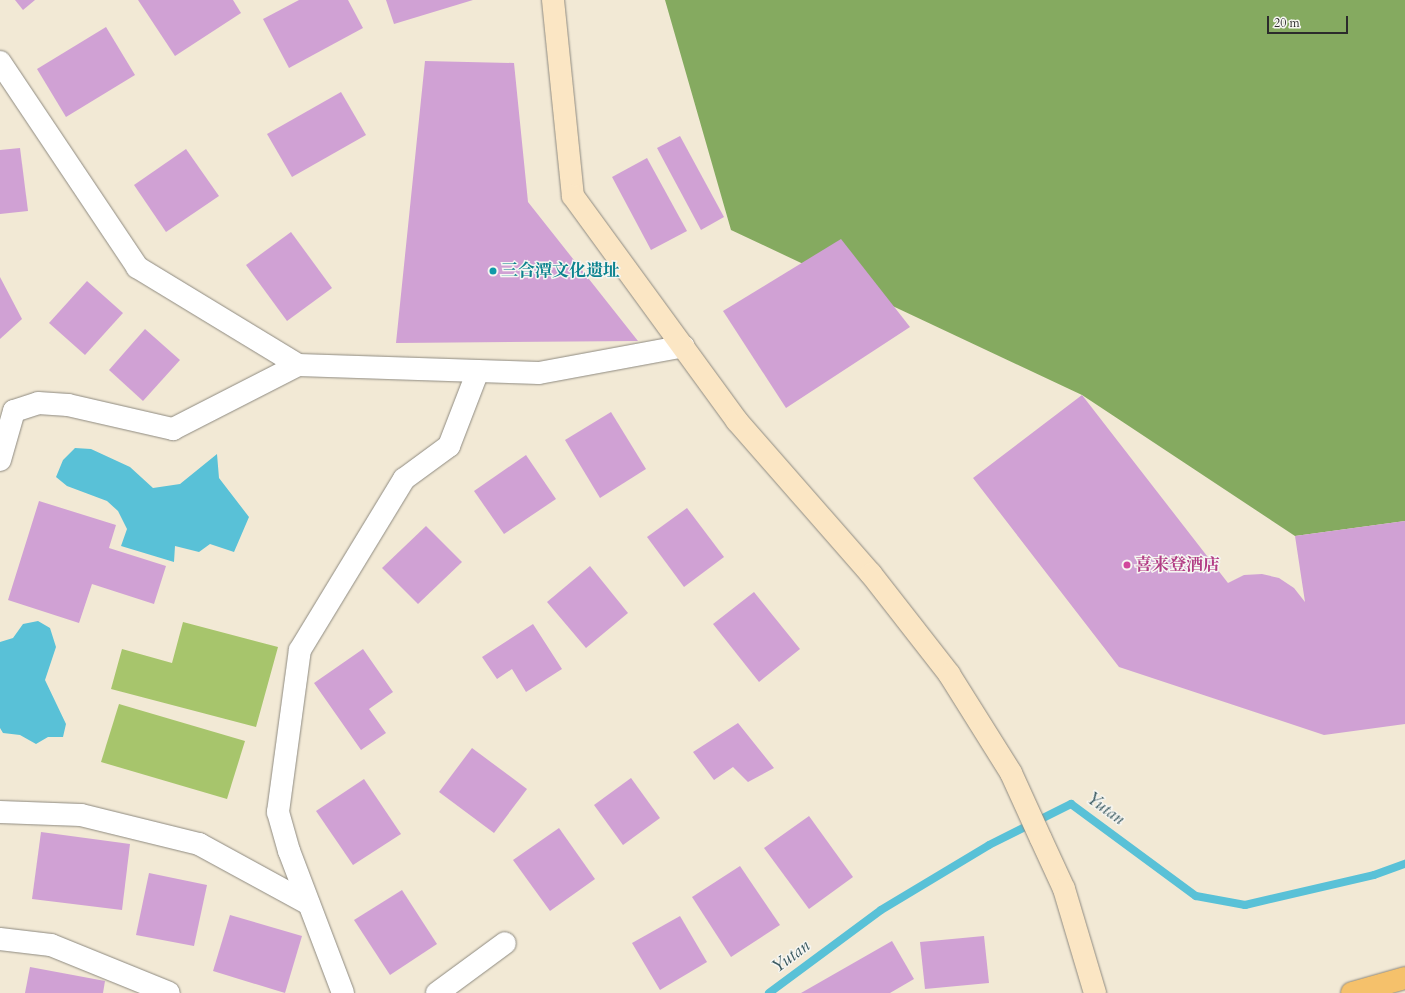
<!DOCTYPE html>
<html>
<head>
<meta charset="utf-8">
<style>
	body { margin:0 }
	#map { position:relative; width:1405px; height:993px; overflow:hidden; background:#f2e9d5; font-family:Cardo,"Noto Serif SC",serif }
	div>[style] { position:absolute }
	.green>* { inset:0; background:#a7c56c }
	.forest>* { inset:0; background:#85aa60 }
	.water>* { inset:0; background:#59c1d7 }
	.stream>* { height:8px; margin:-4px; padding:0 4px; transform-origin:4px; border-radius:4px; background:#59c1d7 }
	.building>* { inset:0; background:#d0a1d4 }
	.roads { filter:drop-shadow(0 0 1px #8e8a80) drop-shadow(0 0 1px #8e8a80) }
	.street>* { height:22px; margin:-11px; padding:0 11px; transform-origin:11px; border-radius:11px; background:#fff }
	.secondary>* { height:22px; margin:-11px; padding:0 11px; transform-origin:11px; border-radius:11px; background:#fbe6c4 }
	.primary>* { height:22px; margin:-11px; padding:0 11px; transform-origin:11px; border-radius:11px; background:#f5c16b }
	.dots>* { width:11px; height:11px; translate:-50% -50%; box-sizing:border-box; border:2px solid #f6f6f2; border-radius:50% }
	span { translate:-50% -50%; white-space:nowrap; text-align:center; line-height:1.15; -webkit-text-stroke:3px #f6f6f2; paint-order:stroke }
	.culture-label { font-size:17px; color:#0d838f; font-weight:700 }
	.left { translate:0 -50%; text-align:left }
	.hotel-label { font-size:17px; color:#b23c85; font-weight:700 }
	.water-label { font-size:18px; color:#39585f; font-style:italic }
	.scale { position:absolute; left:1267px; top:16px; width:81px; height:18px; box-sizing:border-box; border:2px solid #2b2b2b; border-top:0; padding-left:5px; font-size:12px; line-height:14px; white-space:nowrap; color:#2b2b2b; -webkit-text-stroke:3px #f6f6f2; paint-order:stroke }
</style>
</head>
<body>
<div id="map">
	<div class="green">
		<div style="clip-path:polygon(183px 622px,278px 647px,256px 727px,111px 689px,122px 649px,172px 663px)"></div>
		<div style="clip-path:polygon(119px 704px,245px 741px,227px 799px,101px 762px)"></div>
	</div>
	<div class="forest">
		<div style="clip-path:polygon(665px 0,1405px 0,1405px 521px,1295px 536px,1082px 395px,731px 230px)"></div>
	</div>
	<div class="water">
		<div style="clip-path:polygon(75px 448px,91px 449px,130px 467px,153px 488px,180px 484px,217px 454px,219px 478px,249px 517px,234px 552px,210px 544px,199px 552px,175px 546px,174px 562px,121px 546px,127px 529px,118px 511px,107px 501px,67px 486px,56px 477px,63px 460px)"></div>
		<div style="clip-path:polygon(38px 621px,50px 628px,56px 647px,45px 680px,66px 724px,63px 737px,48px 737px,36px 744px,20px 735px,3px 733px,0 728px,0 642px,13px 638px,23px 624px)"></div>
	</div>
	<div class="stream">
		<div style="left:769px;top:993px;width:139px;rotate:-36.5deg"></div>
		<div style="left:881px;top:910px;width:126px;rotate:-31deg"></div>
		<div style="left:989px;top:845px;width:92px;rotate:-26.6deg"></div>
		<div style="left:1071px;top:804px;width:155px;rotate:36.4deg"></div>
		<div style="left:1196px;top:896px;width:50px;rotate:10.4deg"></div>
		<div style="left:1245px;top:905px;width:132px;rotate:-13.1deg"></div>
		<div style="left:1374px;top:875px;width:33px;rotate:-20deg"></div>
	</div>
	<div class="building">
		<div style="clip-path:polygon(15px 0,35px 0,23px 10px)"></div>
		<div style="clip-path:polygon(138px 0,233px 0,241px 13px,175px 56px)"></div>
		<div style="clip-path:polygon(299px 0,348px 0,363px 28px,289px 68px,263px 19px)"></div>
		<div style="clip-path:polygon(386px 0,473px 0,394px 24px)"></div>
		<div style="clip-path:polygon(106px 27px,135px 75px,66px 117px,37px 69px)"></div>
		<div style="clip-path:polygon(425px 61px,514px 63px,528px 202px,638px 341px,396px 343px)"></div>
		<div style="clip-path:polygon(341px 92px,366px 135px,292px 177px,267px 134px)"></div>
		<div style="clip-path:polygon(680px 136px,724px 217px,701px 230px,657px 148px)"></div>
		<div style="clip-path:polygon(20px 148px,28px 211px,0 214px,0 150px)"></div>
		<div style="clip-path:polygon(186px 149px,219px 196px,166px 232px,134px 185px)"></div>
		<div style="clip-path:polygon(647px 158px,687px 231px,651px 250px,612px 177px)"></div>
		<div style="clip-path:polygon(291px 232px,332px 288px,287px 321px,246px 265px)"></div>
		<div style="clip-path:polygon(841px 239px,910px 327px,786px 408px,723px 311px)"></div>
		<div style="clip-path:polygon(0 277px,22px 319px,0 339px)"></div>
		<div style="clip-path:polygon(87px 281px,123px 313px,85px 355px,49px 323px)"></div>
		<div style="clip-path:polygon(145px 329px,180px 360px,143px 401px,109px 370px)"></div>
		<div style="clip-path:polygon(1082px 395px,1228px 583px,1244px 575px,1262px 574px,1279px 578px,1294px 588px,1305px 602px,1295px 536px,1405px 521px,1405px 724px,1324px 735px,1119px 667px,973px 478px)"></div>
		<div style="clip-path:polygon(611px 412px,646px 469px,600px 498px,565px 440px)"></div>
		<div style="clip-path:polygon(526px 455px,556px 499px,504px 534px,474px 491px)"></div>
		<div style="clip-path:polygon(39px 501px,116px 525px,109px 548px,166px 566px,154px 604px,92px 584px,79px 623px,8px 600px)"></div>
		<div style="clip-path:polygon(687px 508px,724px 557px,684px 587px,647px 537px)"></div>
		<div style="clip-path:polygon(426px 526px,462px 562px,418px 604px,382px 568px)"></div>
		<div style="clip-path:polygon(590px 566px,628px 613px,586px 648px,547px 602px)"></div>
		<div style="clip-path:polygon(754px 592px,800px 649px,759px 682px,713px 624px)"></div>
		<div style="clip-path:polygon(533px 624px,562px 669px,526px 692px,512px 669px,497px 679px,482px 657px)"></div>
		<div style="clip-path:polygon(363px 649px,393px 692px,369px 709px,386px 733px,361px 750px,314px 683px)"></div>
		<div style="clip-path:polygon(738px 723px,774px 768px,748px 782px,733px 767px,714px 780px,693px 752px)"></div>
		<div style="clip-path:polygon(472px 748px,527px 789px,494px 833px,439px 792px)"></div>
		<div style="clip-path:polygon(631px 778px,660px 818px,623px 845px,594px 805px)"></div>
		<div style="clip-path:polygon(364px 779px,401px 834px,353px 865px,316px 811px)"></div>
		<div style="clip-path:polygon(809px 816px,853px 877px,809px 909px,764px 848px)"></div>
		<div style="clip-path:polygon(559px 828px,595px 879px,550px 911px,513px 860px)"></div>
		<div style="clip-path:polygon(41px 832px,130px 844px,122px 910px,32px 899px)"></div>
		<div style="clip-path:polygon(740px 866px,780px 925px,731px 957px,692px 897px)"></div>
		<div style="clip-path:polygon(149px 873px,207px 885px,194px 946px,136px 935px)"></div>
		<div style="clip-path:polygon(402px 890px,437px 944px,390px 975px,354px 920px)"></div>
		<div style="clip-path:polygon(230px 915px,302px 936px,285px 993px,213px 971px)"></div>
		<div style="clip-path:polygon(680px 916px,707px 962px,660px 990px,632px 943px)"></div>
		<div style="clip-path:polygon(984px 936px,989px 983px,925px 989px,920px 942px)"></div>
		<div style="clip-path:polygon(892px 941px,914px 979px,890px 993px,801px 993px)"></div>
		<div style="clip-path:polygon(30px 967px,105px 981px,103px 993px,25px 993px)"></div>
	</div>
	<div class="roads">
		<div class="street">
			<div style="left:0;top:62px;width:247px;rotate:56.2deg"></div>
			<div style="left:137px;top:267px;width:188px;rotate:31.3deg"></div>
			<div style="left:298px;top:365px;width:241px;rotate:1.9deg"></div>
			<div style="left:539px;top:373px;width:147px;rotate:-10.5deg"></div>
			<div style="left:0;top:460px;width:51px;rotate:-74.1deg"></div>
			<div style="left:14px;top:411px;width:25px;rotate:-18deg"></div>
			<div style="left:38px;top:403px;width:30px;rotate:4deg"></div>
			<div style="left:68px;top:405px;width:108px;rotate:12.9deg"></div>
			<div style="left:173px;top:429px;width:140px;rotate:-27.1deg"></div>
			<div style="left:0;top:812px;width:81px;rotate:2.1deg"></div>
			<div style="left:81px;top:815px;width:122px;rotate:13.8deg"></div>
			<div style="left:199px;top:844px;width:125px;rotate:28.6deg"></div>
			<div style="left:0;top:939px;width:51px;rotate:6.7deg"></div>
			<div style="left:51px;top:945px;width:127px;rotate:22.1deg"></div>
			<div style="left:343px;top:993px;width:152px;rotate:-110.8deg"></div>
			<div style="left:289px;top:851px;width:41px;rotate:-105.8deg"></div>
			<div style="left:278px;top:812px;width:163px;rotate:-82.3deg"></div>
			<div style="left:300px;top:650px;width:200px;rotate:-58.7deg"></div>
			<div style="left:404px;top:479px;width:56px;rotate:-36.3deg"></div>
			<div style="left:449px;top:446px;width:80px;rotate:-68.9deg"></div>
			<div style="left:437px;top:993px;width:84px;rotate:-36.3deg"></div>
		</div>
		<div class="secondary">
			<div style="left:553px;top:0;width:197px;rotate:84.2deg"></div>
			<div style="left:573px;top:196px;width:278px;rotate:53.9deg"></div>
			<div style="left:737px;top:421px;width:203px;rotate:48.8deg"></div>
			<div style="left:871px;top:574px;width:127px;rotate:52deg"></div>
			<div style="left:949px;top:674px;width:117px;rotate:57.9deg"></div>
			<div style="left:1011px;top:773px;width:72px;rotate:65.6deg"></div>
			<div style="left:1041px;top:839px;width:55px;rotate:65.3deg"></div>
			<div style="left:1064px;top:889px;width:109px;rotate:73.4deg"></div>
		</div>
		<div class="primary">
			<div style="left:1352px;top:993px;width:55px;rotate:-15.8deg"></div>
		</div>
	</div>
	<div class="dots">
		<div style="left:493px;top:271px;background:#0f9aa8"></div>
		<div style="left:1127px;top:565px;background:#d1479c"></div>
	</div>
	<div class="culture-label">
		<span class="left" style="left:501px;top:271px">三合潭文化遗址</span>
	</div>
	<div class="hotel-label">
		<span class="left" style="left:1135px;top:565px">喜来登酒店</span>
	</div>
	<div class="water-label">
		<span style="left:1105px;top:809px;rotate:36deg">Yutan</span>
		<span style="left:791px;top:957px;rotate:-37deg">Yutan</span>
	</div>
	<div class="scale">20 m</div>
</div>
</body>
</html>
